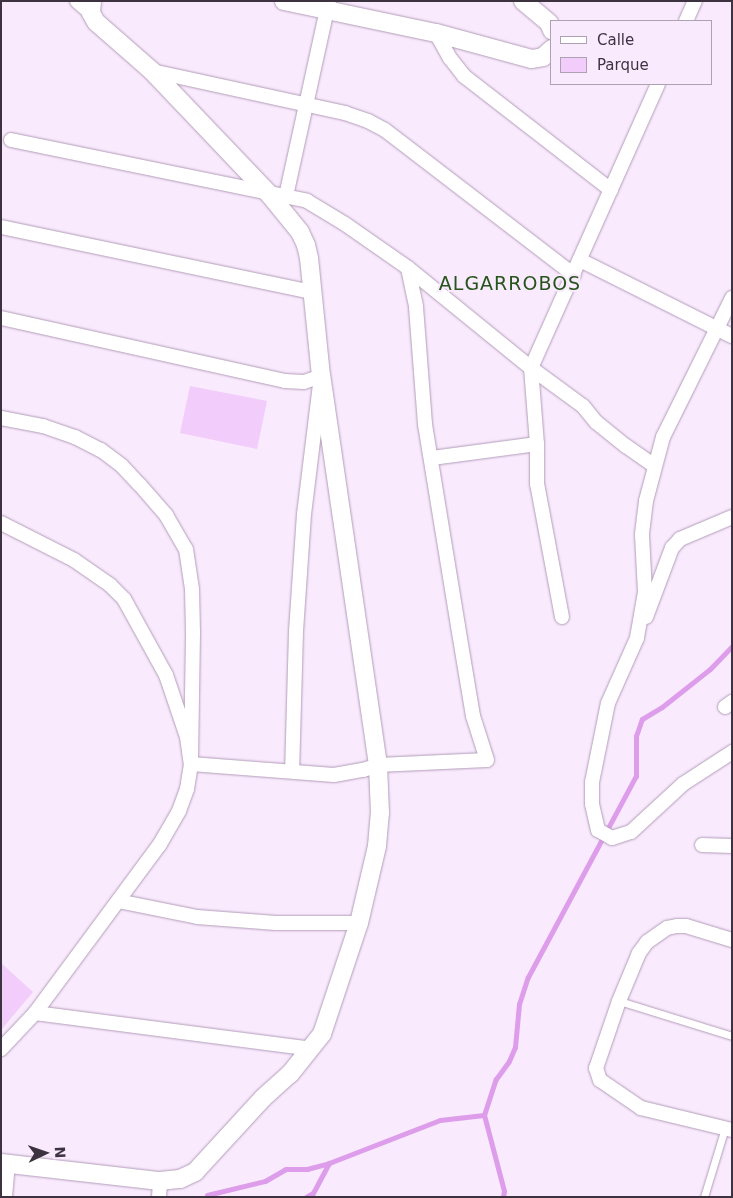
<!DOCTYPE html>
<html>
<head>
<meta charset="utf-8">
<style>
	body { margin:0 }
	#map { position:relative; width:733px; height:1198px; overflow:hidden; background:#f9eafd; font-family:"DejaVu Sans",sans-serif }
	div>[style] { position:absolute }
	.green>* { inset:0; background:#f2ccfa }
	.stream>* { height:5px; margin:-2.5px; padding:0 2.5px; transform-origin:2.5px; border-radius:2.5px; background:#dd9deb }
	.roads { filter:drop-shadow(0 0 1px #b39cb9) drop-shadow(0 0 1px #b39cb9) }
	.service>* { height:7px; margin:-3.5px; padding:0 3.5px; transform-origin:3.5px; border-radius:3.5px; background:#fff }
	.minor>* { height:14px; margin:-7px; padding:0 7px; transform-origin:7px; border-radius:7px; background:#fff }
	.tertiary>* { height:18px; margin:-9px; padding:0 9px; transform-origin:9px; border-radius:9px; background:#fff }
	span { translate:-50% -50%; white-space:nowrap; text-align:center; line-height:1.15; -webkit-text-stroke:4px #f9eafd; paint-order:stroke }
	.neighbourhood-label { font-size:19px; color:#26541b; letter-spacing:1px }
	.frame { position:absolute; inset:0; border:2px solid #3d3340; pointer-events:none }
	.legend { position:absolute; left:550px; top:20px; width:162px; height:65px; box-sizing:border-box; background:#f9eafd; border:1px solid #aea1b1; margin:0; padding:6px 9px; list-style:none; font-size:15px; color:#3d3340 }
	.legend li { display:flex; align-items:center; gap:10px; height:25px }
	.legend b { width:25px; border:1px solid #aea1b1 }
	.north { position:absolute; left:20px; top:1128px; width:50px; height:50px; -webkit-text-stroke:4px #f9eafd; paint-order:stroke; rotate:87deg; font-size:14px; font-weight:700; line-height:20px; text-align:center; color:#3d3340 }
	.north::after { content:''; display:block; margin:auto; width:18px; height:22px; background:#3d3340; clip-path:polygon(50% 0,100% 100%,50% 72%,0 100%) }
</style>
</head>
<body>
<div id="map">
	<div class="green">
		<div style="clip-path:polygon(190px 386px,267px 401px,257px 449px,180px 433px)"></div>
		<div style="clip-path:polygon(1px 963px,33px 992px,1px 1030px)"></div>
	</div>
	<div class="stream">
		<div style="left:207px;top:1195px;width:60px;rotate:-13.6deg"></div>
		<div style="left:265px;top:1181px;width:24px;rotate:-30deg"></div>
		<div style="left:286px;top:1169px;width:21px"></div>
		<div style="left:307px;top:1169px;width:23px;rotate:-15deg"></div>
		<div style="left:306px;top:1197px;width:8px;rotate:-30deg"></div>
		<div style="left:313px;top:1193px;width:34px;rotate:-62deg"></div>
		<div style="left:329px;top:1163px;width:119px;rotate:-21.2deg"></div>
		<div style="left:440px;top:1120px;width:44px;rotate:-6.5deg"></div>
		<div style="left:503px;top:1197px;width:6px;rotate:-81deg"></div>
		<div style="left:504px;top:1191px;width:79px;rotate:-104.7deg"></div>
		<div style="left:484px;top:1115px;width:38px;rotate:-72deg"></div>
		<div style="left:496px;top:1079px;width:22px;rotate:-54deg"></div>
		<div style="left:509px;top:1061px;width:15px;rotate:-67deg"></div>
		<div style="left:515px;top:1047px;width:43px;rotate:-84.7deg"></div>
		<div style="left:519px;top:1004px;width:28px;rotate:-72deg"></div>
		<div style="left:528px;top:977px;width:228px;rotate:-61.8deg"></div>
		<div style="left:636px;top:776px;width:40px;rotate:-90deg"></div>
		<div style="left:636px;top:736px;width:18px;rotate:-71deg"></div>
		<div style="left:642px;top:719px;width:23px;rotate:-31deg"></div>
		<div style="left:662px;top:707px;width:61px;rotate:-38.4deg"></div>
		<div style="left:710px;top:669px;width:32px;rotate:-46deg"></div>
	</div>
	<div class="roads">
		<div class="service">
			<div style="left:619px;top:1001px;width:118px;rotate:17.2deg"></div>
			<div style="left:704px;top:1197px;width:72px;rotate:-73.1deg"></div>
		</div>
		<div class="minor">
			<div style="left:77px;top:1px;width:18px;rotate:41deg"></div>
			<div style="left:686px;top:21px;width:22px;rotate:-66deg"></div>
			<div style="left:436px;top:33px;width:29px;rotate:61deg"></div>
			<div style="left:450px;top:58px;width:23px;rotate:52deg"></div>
			<div style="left:464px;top:76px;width:186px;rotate:37.8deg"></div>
			<div style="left:152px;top:71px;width:198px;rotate:12.3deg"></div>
			<div style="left:345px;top:113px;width:24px;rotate:19deg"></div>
			<div style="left:368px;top:121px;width:19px;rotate:28deg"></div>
			<div style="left:385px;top:130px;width:238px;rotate:37.5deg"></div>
			<div style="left:11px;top:140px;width:302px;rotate:11.6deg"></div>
			<div style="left:307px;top:201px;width:44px;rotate:31.2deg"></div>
			<div style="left:345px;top:224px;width:77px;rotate:34.9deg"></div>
			<div style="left:408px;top:268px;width:159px;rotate:39.1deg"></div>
			<div style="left:531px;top:368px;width:64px;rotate:36.2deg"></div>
			<div style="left:583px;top:406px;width:21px;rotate:51deg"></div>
			<div style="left:596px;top:422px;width:38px;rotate:39deg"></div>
			<div style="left:626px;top:446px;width:35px;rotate:35deg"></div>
			<div style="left:286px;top:196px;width:200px;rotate:-77.6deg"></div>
			<div style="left:1px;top:227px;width:318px;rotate:11.8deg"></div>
			<div style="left:580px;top:260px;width:170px;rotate:26.6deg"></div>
			<div style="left:732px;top:298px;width:155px;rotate:116.4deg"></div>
			<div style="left:663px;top:437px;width:66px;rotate:104.9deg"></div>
			<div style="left:646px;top:501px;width:34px;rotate:97deg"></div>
			<div style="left:642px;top:535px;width:57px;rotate:87deg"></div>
			<div style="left:645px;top:592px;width:47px;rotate:99.9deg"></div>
			<div style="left:637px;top:638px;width:71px;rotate:114deg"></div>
			<div style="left:608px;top:703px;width:81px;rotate:101.4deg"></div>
			<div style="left:592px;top:782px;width:22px;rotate:90deg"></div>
			<div style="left:592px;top:804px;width:27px;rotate:77deg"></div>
			<div style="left:598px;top:830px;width:16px;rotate:30deg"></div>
			<div style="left:612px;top:838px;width:20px;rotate:-18deg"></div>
			<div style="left:631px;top:832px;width:71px;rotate:-42.7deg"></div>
			<div style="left:683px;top:784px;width:59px;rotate:-33.1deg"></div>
			<div style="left:1px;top:318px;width:291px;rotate:12.5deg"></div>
			<div style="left:285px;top:381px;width:19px;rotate:3deg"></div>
			<div style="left:304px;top:382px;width:18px;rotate:-19deg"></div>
			<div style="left:321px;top:376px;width:139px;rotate:97deg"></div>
			<div style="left:304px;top:514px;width:117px;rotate:93.9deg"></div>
			<div style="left:296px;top:631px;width:140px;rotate:91.6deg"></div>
			<div style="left:1px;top:418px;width:43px;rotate:10.8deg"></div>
			<div style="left:43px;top:426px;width:34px;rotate:19deg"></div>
			<div style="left:75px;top:437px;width:29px;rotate:27deg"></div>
			<div style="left:101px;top:450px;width:26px;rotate:37deg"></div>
			<div style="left:122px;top:466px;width:26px;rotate:47deg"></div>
			<div style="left:140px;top:485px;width:40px;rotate:49deg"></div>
			<div style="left:166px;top:515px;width:39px;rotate:60deg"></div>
			<div style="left:186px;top:549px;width:40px;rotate:81.5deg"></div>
			<div style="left:192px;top:589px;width:44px;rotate:88.7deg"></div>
			<div style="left:193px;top:633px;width:131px;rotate:90.9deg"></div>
			<div style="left:191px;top:764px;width:25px;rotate:99deg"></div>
			<div style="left:187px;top:789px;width:23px;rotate:110deg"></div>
			<div style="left:179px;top:811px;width:38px;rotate:120deg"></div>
			<div style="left:160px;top:844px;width:210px;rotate:126.5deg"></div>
			<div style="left:35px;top:1013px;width:50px;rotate:133.4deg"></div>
			<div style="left:432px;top:458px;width:106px;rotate:-7.6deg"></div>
			<div style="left:1px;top:523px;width:82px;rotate:26.9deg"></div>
			<div style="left:74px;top:560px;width:44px;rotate:34.8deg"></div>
			<div style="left:110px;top:585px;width:20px;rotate:45deg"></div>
			<div style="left:124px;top:599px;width:87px;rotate:61.1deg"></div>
			<div style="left:166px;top:675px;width:65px;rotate:71.3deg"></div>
			<div style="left:187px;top:737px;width:27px;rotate:82deg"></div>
			<div style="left:191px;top:764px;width:143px;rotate:4.4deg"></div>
			<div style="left:334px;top:775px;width:29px;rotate:-10deg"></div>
			<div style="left:363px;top:770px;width:16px;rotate:-18deg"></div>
			<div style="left:378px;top:765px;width:109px;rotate:-2.6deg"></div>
			<div style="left:487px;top:760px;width:46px;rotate:-107.7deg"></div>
			<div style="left:473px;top:716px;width:91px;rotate:-99.5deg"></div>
			<div style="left:458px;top:626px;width:205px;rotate:-99.3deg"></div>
			<div style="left:425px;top:424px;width:118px;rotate:-94.4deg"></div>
			<div style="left:416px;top:306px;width:39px;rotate:-102deg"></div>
			<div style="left:562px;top:617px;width:135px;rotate:-100.6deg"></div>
			<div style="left:537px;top:484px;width:40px;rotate:-90deg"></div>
			<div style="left:537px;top:444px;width:76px;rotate:-94.5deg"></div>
			<div style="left:531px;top:368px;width:311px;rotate:-65.9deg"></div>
			<div style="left:646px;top:617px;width:74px;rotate:-69.4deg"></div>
			<div style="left:672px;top:548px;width:12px;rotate:-48deg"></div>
			<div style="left:680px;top:539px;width:56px;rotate:-22.9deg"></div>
			<div style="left:725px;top:707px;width:9px;rotate:-36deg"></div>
			<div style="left:702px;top:845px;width:30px;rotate:2deg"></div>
			<div style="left:118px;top:901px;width:81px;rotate:11.4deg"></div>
			<div style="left:197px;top:917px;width:79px;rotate:4.3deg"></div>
			<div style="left:276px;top:923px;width:83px"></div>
			<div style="left:732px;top:940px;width:48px;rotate:-163.1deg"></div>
			<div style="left:686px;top:926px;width:9px;rotate:180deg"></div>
			<div style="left:677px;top:926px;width:10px;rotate:169deg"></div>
			<div style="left:667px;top:928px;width:24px;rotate:145deg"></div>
			<div style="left:647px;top:942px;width:14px;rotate:126deg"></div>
			<div style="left:639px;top:953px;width:52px;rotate:112.6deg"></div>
			<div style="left:619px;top:1001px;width:71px;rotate:108.9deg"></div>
			<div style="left:596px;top:1068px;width:13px;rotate:72deg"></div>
			<div style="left:600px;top:1080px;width:50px;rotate:34.3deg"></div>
			<div style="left:641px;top:1108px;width:94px;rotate:13.6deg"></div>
			<div style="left:35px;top:1013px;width:278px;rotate:7.4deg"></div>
			<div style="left:5px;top:1197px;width:34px;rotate:-85deg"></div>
			<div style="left:159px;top:1197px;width:16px;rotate:-86deg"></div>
		</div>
		<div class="tertiary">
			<div style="left:284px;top:1px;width:155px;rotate:11.9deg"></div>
			<div style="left:436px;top:33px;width:99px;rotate:15.2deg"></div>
			<div style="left:532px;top:59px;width:11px;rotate:-10deg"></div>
			<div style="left:543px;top:57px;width:12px;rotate:-42deg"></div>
			<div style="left:523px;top:1px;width:34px;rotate:40deg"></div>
			<div style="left:549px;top:23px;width:8px;rotate:67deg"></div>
			<div style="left:1px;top:1163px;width:160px;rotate:6.5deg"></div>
			<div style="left:160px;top:1181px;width:20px;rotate:-6deg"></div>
			<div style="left:180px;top:1179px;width:17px;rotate:-25deg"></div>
			<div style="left:195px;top:1172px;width:100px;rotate:-47.4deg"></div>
			<div style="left:263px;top:1098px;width:36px;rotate:-42deg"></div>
			<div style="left:290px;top:1074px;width:51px;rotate:-51.3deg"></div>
			<div style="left:322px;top:1034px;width:117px;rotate:-71.6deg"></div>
			<div style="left:359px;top:923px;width:79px;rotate:-76.8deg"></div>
			<div style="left:377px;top:846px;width:33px;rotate:-85deg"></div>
			<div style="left:380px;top:813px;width:48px;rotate:-92.4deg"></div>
			<div style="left:378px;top:765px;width:393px;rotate:-98.3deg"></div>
			<div style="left:321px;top:376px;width:119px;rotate:-95.8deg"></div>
			<div style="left:309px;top:258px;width:13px;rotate:-103deg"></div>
			<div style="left:306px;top:245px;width:14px;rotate:-115deg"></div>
			<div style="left:300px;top:232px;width:49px;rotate:-129.2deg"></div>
			<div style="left:269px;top:194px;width:170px;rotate:-133.6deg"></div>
			<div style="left:152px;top:71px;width:74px;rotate:-138.8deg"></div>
			<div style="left:96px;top:22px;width:10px;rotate:-119deg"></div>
			<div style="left:91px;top:13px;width:12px;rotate:-85deg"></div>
		</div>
	</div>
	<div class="neighbourhood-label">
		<span style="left:510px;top:284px">ALGARROBOS</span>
	</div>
	<div class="frame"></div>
	<ul class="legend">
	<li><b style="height:6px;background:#fff"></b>Calle</li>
	<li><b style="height:14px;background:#f2ccfa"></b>Parque</li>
	</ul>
	<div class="north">N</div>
</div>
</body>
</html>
